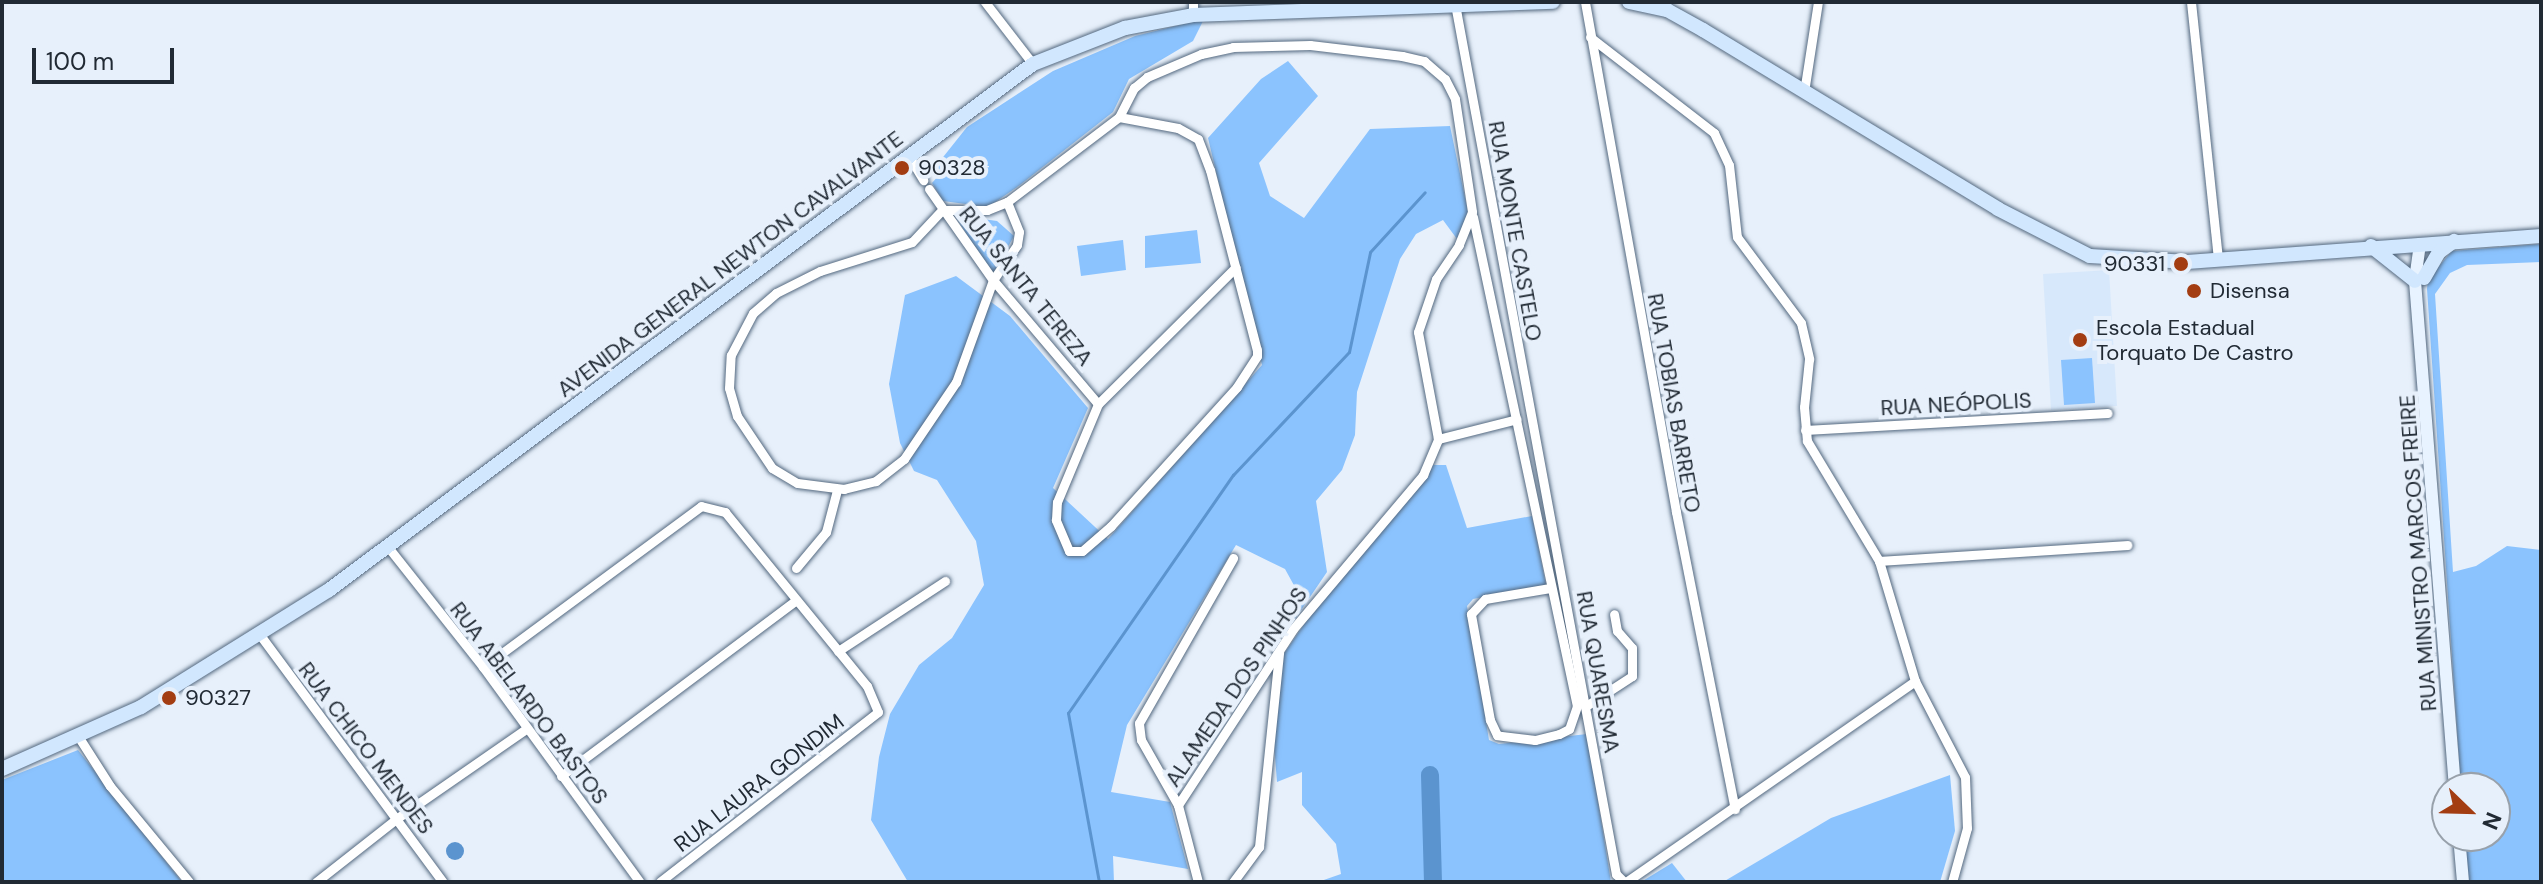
<!DOCTYPE html>
<html>
<head>
<meta charset="utf-8">
<style>
	body { margin:0 }
	#map { position:relative; width:2543px; height:884px; overflow:hidden; background:#e7f0fb; font-family:"DM Sans",sans-serif }
	div>[style] { position:absolute }
	.built>* { inset:0; background:#d7e8fb }
	.green>* { inset:0; background:#8bc3fe }
	.water>* { inset:0; background:#5b94cf }
	.round { border-radius:50% }
	.stream>* { height:3px; margin:-1.5px; padding:0 1.5px; transform-origin:1.5px; border-radius:1.5px; background:#5b94cf }
	.river>* { height:18px; margin:-9px; padding:0 9px; transform-origin:9px; border-radius:9px; background:#5b94cf }
	.roads { filter:drop-shadow(0 0 2px #53687f) drop-shadow(0 0 2px #53687f) }
	.street>* { height:9px; margin:-4.5px; padding:0 4.5px; transform-origin:4.5px; border-radius:4.5px; background:#fff }
	.secondary>* { height:12px; margin:-6px; padding:0 6px; transform-origin:6px; border-radius:6px; background:#e8f3ff }
	.primary>* { height:14px; margin:-7px; padding:0 7px; transform-origin:7px; border-radius:7px; background:#d1e7fe }
	.dots>* { width:22px; height:22px; translate:-50% -50%; box-sizing:border-box; border:4px solid #e7f0fb; border-radius:50% }
	span { translate:-50% -50%; white-space:nowrap; text-align:center; line-height:1.15; -webkit-text-stroke:8px #e7f0fb; paint-order:stroke }
	.poi-label { font-size:22px; color:#212a34 }
	.left { translate:0 -50%; text-align:left }
	.right { translate:-100% -50%; text-align:right }
	.street-label { font-size:22px; color:#212a34 }
	.frame { position:absolute; inset:0; border:4px solid #212a34; pointer-events:none }
	.north { position:absolute; left:2431px; top:772px; width:80px; height:80px; box-sizing:border-box; background:#e7f0fb; border:2px solid #98a1ab; border-radius:50%; rotate:113deg; font-size:22px; font-weight:700; line-height:32px; text-align:center; color:#212a34 }
	.north::after { content:''; display:block; margin:auto; width:28px; height:36px; background:#a33d12; clip-path:polygon(50% 0,100% 100%,50% 72%,0 100%) }
	.scale { position:absolute; left:32px; top:48px; width:142px; height:36px; box-sizing:border-box; border:4px solid #212a34; border-top:0; padding-left:10px; font-size:24px; line-height:28px; white-space:nowrap; color:#212a34; -webkit-text-stroke:6px #e7f0fb; paint-order:stroke }
</style>
</head>
<body>
<div id="map">
	<div class="built">
		<div style="clip-path:polygon(2109px 270px,2117px 406px,2051px 410px,2043px 274px)"></div>
	</div>
	<div class="green">
		<div style="clip-path:polygon(1204px 19px,1193px 41px,1129px 79px,1113px 112px,1020px 185px,988px 207px,943px 201px,932px 183px,939px 175px,936px 166px,967px 127px,1053px 71px,1135px 36px)"></div>
		<div style="clip-path:polygon(1288px 61px,1318px 96px,1259px 163px,1270px 196px,1304px 218px,1370px 129px,1450px 126px,1468px 212px,1457px 239px,1443px 220px,1416px 234px,1400px 259px,1357px 392px,1355px 435px,1342px 470px,1316px 501px,1327px 572px,1293px 622px,1296px 589px,1285px 569px,1236px 545px,1127px 725px,1111px 792px,1170px 802px,1188px 869px,1113px 856px,1114px 882px,908px 882px,871px 820px,879px 757px,890px 714px,919px 665px,952px 638px,984px 585px,976px 541px,937px 480px,914px 471px,900px 443px,889px 384px,905px 295px,956px 276px,1010px 316px,1088px 408px,1053px 488px,1108px 539px,1262px 365px,1208px 138px,1261px 79px)"></div>
		<div style="clip-path:polygon(955px 215px,997px 221px,1014px 236px,992px 276px)"></div>
		<div style="clip-path:polygon(1197px 230px,1201px 263px,1145px 268px,1145px 236px)"></div>
		<div style="clip-path:polygon(1123px 240px,1126px 270px,1081px 276px,1077px 246px)"></div>
		<div style="clip-path:polygon(2541px 244px,2541px 262px,2467px 265px,2450px 273px,2435px 294px,2453px 572px,2476px 566px,2507px 546px,2541px 550px,2541px 882px,2467px 882px,2464px 836px,2495px 836px,2495px 788px,2461px 788px,2427px 289px,2428px 279px,2452px 251px)"></div>
		<div style="clip-path:polygon(2092px 358px,2095px 403px,2064px 405px,2061px 360px)"></div>
		<div style="clip-path:polygon(1433px 465px,1446px 465px,1467px 528px,1532px 516px,1546px 585px,1473px 599px,1467px 606px,1489px 740px,1499px 744px,1587px 734px,1611px 882px,1318px 882px,1341px 874px,1336px 844px,1302px 805px,1302px 772px,1277px 782px,1274px 744px,1281px 658px,1334px 581px)"></div>
		<div style="clip-path:polygon(78px 750px,163px 858px,182px 882px,2px 882px,2px 780px)"></div>
		<div style="clip-path:polygon(1950px 775px,1955px 831px,1940px 882px,1723px 882px,1831px 818px)"></div>
		<div style="clip-path:polygon(1672px 863px,1687px 882px,1641px 882px)"></div>
	</div>
	<div class="water">
		<div class="round" style="left:446px;top:842px;width:18px;height:18px"></div>
	</div>
	<div class="stream">
		<div style="left:1099px;top:882px;width:172px;rotate:-100.4deg"></div>
		<div style="left:1068px;top:713px;width:290px;rotate:-55.3deg"></div>
		<div style="left:1233px;top:475px;width:169px;rotate:-46.7deg"></div>
		<div style="left:1349px;top:352px;width:102px;rotate:-78.1deg"></div>
		<div style="left:1370px;top:252px;width:81px;rotate:-47.5deg"></div>
		<div style="left:1820px;top:882px;width:1px;rotate:-45deg"></div>
	</div>
	<div class="river">
		<div style="left:1430px;top:775px;width:107px;rotate:88.4deg"></div>
	</div>
	<div class="roads">
		<div class="street">
			<div style="left:985px;top:2px;width:78px;rotate:52.3deg"></div>
			<div style="left:1193px;top:2px;width:13px;rotate:90deg"></div>
			<div style="left:1585px;top:2px;width:518px;rotate:79.88deg"></div>
			<div style="left:1676px;top:512px;width:303px;rotate:78.8deg"></div>
			<div style="left:2191px;top:2px;width:258px;rotate:84deg"></div>
			<div style="left:1455px;top:4px;width:885px;rotate:79.52deg"></div>
			<div style="left:1616px;top:874px;width:11px;rotate:45deg"></div>
			<div style="left:1590px;top:37px;width:157px;rotate:37.7deg"></div>
			<div style="left:1714px;top:133px;width:35px;rotate:65deg"></div>
			<div style="left:1729px;top:165px;width:72px;rotate:83.7deg"></div>
			<div style="left:1737px;top:237px;width:107px;rotate:53.3deg"></div>
			<div style="left:1801px;top:323px;width:37px;rotate:77deg"></div>
			<div style="left:1809px;top:359px;width:48px;rotate:95.9deg"></div>
			<div style="left:1804px;top:407px;width:34px;rotate:85deg"></div>
			<div style="left:1807px;top:441px;width:140px;rotate:59deg"></div>
			<div style="left:1879px;top:561px;width:125px;rotate:73.3deg"></div>
			<div style="left:1915px;top:681px;width:108px;rotate:62.5deg"></div>
			<div style="left:1965px;top:777px;width:51px;rotate:87.8deg"></div>
			<div style="left:1967px;top:828px;width:56px;rotate:105.5deg"></div>
			<div style="left:1804px;top:92px;width:91px;rotate:-81.2deg"></div>
			<div style="left:1119px;top:117px;width:60px;rotate:10.6deg"></div>
			<div style="left:1178px;top:128px;width:23px;rotate:29deg"></div>
			<div style="left:1198px;top:139px;width:33px;rotate:69deg"></div>
			<div style="left:1210px;top:170px;width:186px;rotate:75.4deg"></div>
			<div style="left:1257px;top:350px;width:6px;rotate:90deg"></div>
			<div style="left:1257px;top:356px;width:37px;rotate:123deg"></div>
			<div style="left:1237px;top:387px;width:188px;rotate:132.2deg"></div>
			<div style="left:1111px;top:526px;width:38px;rotate:139deg"></div>
			<div style="left:1082px;top:551px;width:13px;rotate:180deg"></div>
			<div style="left:1069px;top:551px;width:34px;rotate:-113deg"></div>
			<div style="left:1056px;top:520px;width:18px;rotate:-87deg"></div>
			<div style="left:1057px;top:502px;width:106px;rotate:-67.3deg"></div>
			<div style="left:1098px;top:404px;width:194px;rotate:-44.8deg"></div>
			<div style="left:910px;top:158px;width:26px;rotate:59deg"></div>
			<div style="left:929px;top:189px;width:111px;rotate:54.9deg"></div>
			<div style="left:993px;top:280px;width:162px;rotate:49.7deg"></div>
			<div style="left:1007px;top:202px;width:32px;rotate:68deg"></div>
			<div style="left:1019px;top:232px;width:13px;rotate:99deg"></div>
			<div style="left:1017px;top:245px;width:42px;rotate:124.4deg"></div>
			<div style="left:993px;top:280px;width:109px;rotate:109.9deg"></div>
			<div style="left:956px;top:382px;width:93px;rotate:124deg"></div>
			<div style="left:904px;top:459px;width:36px;rotate:142deg"></div>
			<div style="left:876px;top:481px;width:33px;rotate:166deg"></div>
			<div style="left:844px;top:489px;width:47px;rotate:-172.7deg"></div>
			<div style="left:797px;top:483px;width:29px;rotate:-149deg"></div>
			<div style="left:772px;top:468px;width:63px;rotate:-123.9deg"></div>
			<div style="left:737px;top:416px;width:29px;rotate:-106deg"></div>
			<div style="left:729px;top:388px;width:33px;rotate:-87deg"></div>
			<div style="left:731px;top:355px;width:47px;rotate:-62.4deg"></div>
			<div style="left:753px;top:313px;width:30px;rotate:-41deg"></div>
			<div style="left:776px;top:293px;width:49px;rotate:-26.6deg"></div>
			<div style="left:820px;top:271px;width:96px;rotate:-17.5deg"></div>
			<div style="left:912px;top:242px;width:44px;rotate:-46.8deg"></div>
			<div style="left:942px;top:210px;width:45px"></div>
			<div style="left:987px;top:210px;width:22px;rotate:-22deg"></div>
			<div style="left:1007px;top:202px;width:141px;rotate:-37.2deg"></div>
			<div style="left:1119px;top:117px;width:33px;rotate:-63deg"></div>
			<div style="left:1134px;top:88px;width:17px;rotate:-40deg"></div>
			<div style="left:1147px;top:77px;width:59px;rotate:-23.1deg"></div>
			<div style="left:1201px;top:54px;width:33px;rotate:-12deg"></div>
			<div style="left:1233px;top:47px;width:77px;rotate:-1.5deg"></div>
			<div style="left:1310px;top:45px;width:93px;rotate:6.8deg"></div>
			<div style="left:1402px;top:56px;width:23px;rotate:13deg"></div>
			<div style="left:1424px;top:61px;width:28px;rotate:41deg"></div>
			<div style="left:1445px;top:79px;width:22px;rotate:63deg"></div>
			<div style="left:1455px;top:99px;width:114px;rotate:81.4deg"></div>
			<div style="left:1472px;top:212px;width:35px;rotate:112deg"></div>
			<div style="left:1459px;top:245px;width:41px;rotate:124.1deg"></div>
			<div style="left:1436px;top:279px;width:56px;rotate:108.8deg"></div>
			<div style="left:1418px;top:332px;width:109px;rotate:79.4deg"></div>
			<div style="left:1473px;top:217px;width:500px;rotate:78deg"></div>
			<div style="left:1577px;top:706px;width:24px;rotate:109deg"></div>
			<div style="left:1569px;top:729px;width:11px;rotate:153deg"></div>
			<div style="left:1559px;top:734px;width:25px;rotate:166deg"></div>
			<div style="left:1535px;top:740px;width:38px;rotate:-173deg"></div>
			<div style="left:1497px;top:735px;width:17px;rotate:-115deg"></div>
			<div style="left:1490px;top:720px;width:108px;rotate:-100.2deg"></div>
			<div style="left:1471px;top:614px;width:21px;rotate:-47deg"></div>
			<div style="left:1485px;top:599px;width:66px;rotate:-9.6deg"></div>
			<div style="left:1805px;top:430px;width:303px;rotate:-3.2deg"></div>
			<div style="left:388px;top:547px;width:153px;rotate:51.6deg"></div>
			<div style="left:483px;top:667px;width:266px;rotate:53.9deg"></div>
			<div style="left:1879px;top:561px;width:249px;rotate:-3.7deg"></div>
			<div style="left:796px;top:568px;width:47px;rotate:-50.2deg"></div>
			<div style="left:826px;top:532px;width:43px;rotate:-75.3deg"></div>
			<div style="left:260px;top:635px;width:307px;rotate:53.5deg"></div>
			<div style="left:838px;top:651px;width:128px;rotate:-33.2deg"></div>
			<div style="left:483px;top:667px;width:271px;rotate:-36.4deg"></div>
			<div style="left:701px;top:506px;width:25px;rotate:14deg"></div>
			<div style="left:725px;top:512px;width:225px;rotate:50.8deg"></div>
			<div style="left:867px;top:686px;width:28px;rotate:67deg"></div>
			<div style="left:878px;top:712px;width:276px;rotate:142.1deg"></div>
			<div style="left:1586px;top:706px;width:55px;rotate:-33.1deg"></div>
			<div style="left:1632px;top:676px;width:28px;rotate:-90deg"></div>
			<div style="left:1632px;top:648px;width:23px;rotate:-131deg"></div>
			<div style="left:1617px;top:631px;width:17px;rotate:-100deg"></div>
			<div style="left:78px;top:736px;width:59px;rotate:57.4deg"></div>
			<div style="left:110px;top:786px;width:124px;rotate:50.5deg"></div>
			<div style="left:561px;top:776px;width:292px;rotate:-36.8deg"></div>
			<div style="left:1178px;top:805px;width:210px;rotate:-56.8deg"></div>
			<div style="left:1293px;top:629px;width:202px;rotate:-49.8deg"></div>
			<div style="left:1423px;top:475px;width:39px;rotate:-67deg"></div>
			<div style="left:1438px;top:439px;width:81px;rotate:-14.2deg"></div>
			<div style="left:316px;top:882px;width:102px;rotate:-38.2deg"></div>
			<div style="left:396px;top:819px;width:158px;rotate:-34.7deg"></div>
			<div style="left:1198px;top:882px;width:80px;rotate:-104.6deg"></div>
			<div style="left:1178px;top:805px;width:75px;rotate:-119.6deg"></div>
			<div style="left:1141px;top:740px;width:17px;rotate:-97deg"></div>
			<div style="left:1139px;top:723px;width:190px;rotate:-60.3deg"></div>
			<div style="left:1233px;top:882px;width:44px;rotate:-53.4deg"></div>
			<div style="left:1259px;top:847px;width:196px;rotate:-84.1deg"></div>
			<div style="left:1626px;top:882px;width:352px;rotate:-34.8deg"></div>
		</div>
		<div class="secondary">
			<div style="left:2420px;top:244px;width:37px;rotate:98deg"></div>
			<div style="left:2415px;top:281px;width:509px;rotate:85.49deg"></div>
			<div style="left:2459px;top:836px;width:46px;rotate:85deg"></div>
		</div>
		<div class="primary">
			<div style="left:1629px;top:2px;width:39px;rotate:12deg"></div>
			<div style="left:1667px;top:10px;width:41px;rotate:29.1deg"></div>
			<div style="left:1703px;top:30px;width:345px;rotate:31.2deg"></div>
			<div style="left:1998px;top:209px;width:103px;rotate:27.1deg"></div>
			<div style="left:2090px;top:256px;width:97px;rotate:3.5deg"></div>
			<div style="left:2187px;top:262px;width:355px;rotate:-4.2deg"></div>
			<div style="left:2371px;top:246px;width:56px;rotate:38.5deg"></div>
			<div style="left:2424px;top:278px;width:30px;rotate:-60deg"></div>
			<div style="left:2439px;top:252px;width:19px;rotate:-36deg"></div>
			<div style="left:2px;top:769px;width:152px;rotate:-24deg"></div>
			<div style="left:141px;top:707px;width:221px;rotate:-31.9deg"></div>
			<div style="left:329px;top:590px;width:879px;rotate:-36.77deg"></div>
			<div style="left:1033px;top:64px;width:99px;rotate:-21.4deg"></div>
			<div style="left:1125px;top:28px;width:69px;rotate:-10.8deg"></div>
			<div style="left:1193px;top:15px;width:360px;rotate:-2.1deg"></div>
		</div>
	</div>
	<div class="dots">
		<div style="left:902px;top:168px;background:#a33d12"></div>
		<div style="left:2181px;top:264px;background:#a33d12"></div>
		<div style="left:2194px;top:291px;background:#a33d12"></div>
		<div style="left:2080px;top:340px;background:#a33d12"></div>
		<div style="left:169px;top:698px;background:#a33d12"></div>
	</div>
	<div class="poi-label">
		<span class="left" style="left:918px;top:168px">90328</span>
		<span class="right" style="left:2165px;top:264px">90331</span>
		<span class="left" style="left:2210px;top:291px">Disensa</span>
		<span class="left" style="left:2096px;top:340px">Escola Estadual<br>Torquato De Castro</span>
		<span class="left" style="left:185px;top:698px">90327</span>
	</div>
	<div class="street-label">
		<span style="left:1515px;top:231px;rotate:80deg">RUA MONTE CASTELO</span>
		<span style="left:730px;top:264px;rotate:-37deg">AVENIDA GENERAL NEWTON CAVALVANTE</span>
		<span style="left:1026px;top:286px;rotate:51deg">RUA SANTA TEREZA</span>
		<span style="left:1674px;top:403px;rotate:80deg">RUA TOBIAS BARRETO</span>
		<span style="left:1956px;top:404px;rotate:-3deg">RUA NEÓPOLIS</span>
		<span style="left:2418px;top:553px;rotate:-94deg">RUA MINISTRO MARCOS FREIRE</span>
		<span style="left:1598px;top:672px;rotate:80deg">RUA QUARESMA</span>
		<span style="left:1236px;top:687px;rotate:-56deg">ALAMEDA DOS PINHOS</span>
		<span style="left:529px;top:703px;rotate:53deg">RUA ABELARDO BASTOS</span>
		<span style="left:366px;top:748px;rotate:53deg">RUA CHICO MENDES</span>
		<span style="left:759px;top:783px;rotate:-38deg">RUA LAURA GONDIM</span>
	</div>
	<div class="frame"></div>
	<div class="north">N</div>
	<div class="scale">100 m</div>
</div>
</body>
</html>
